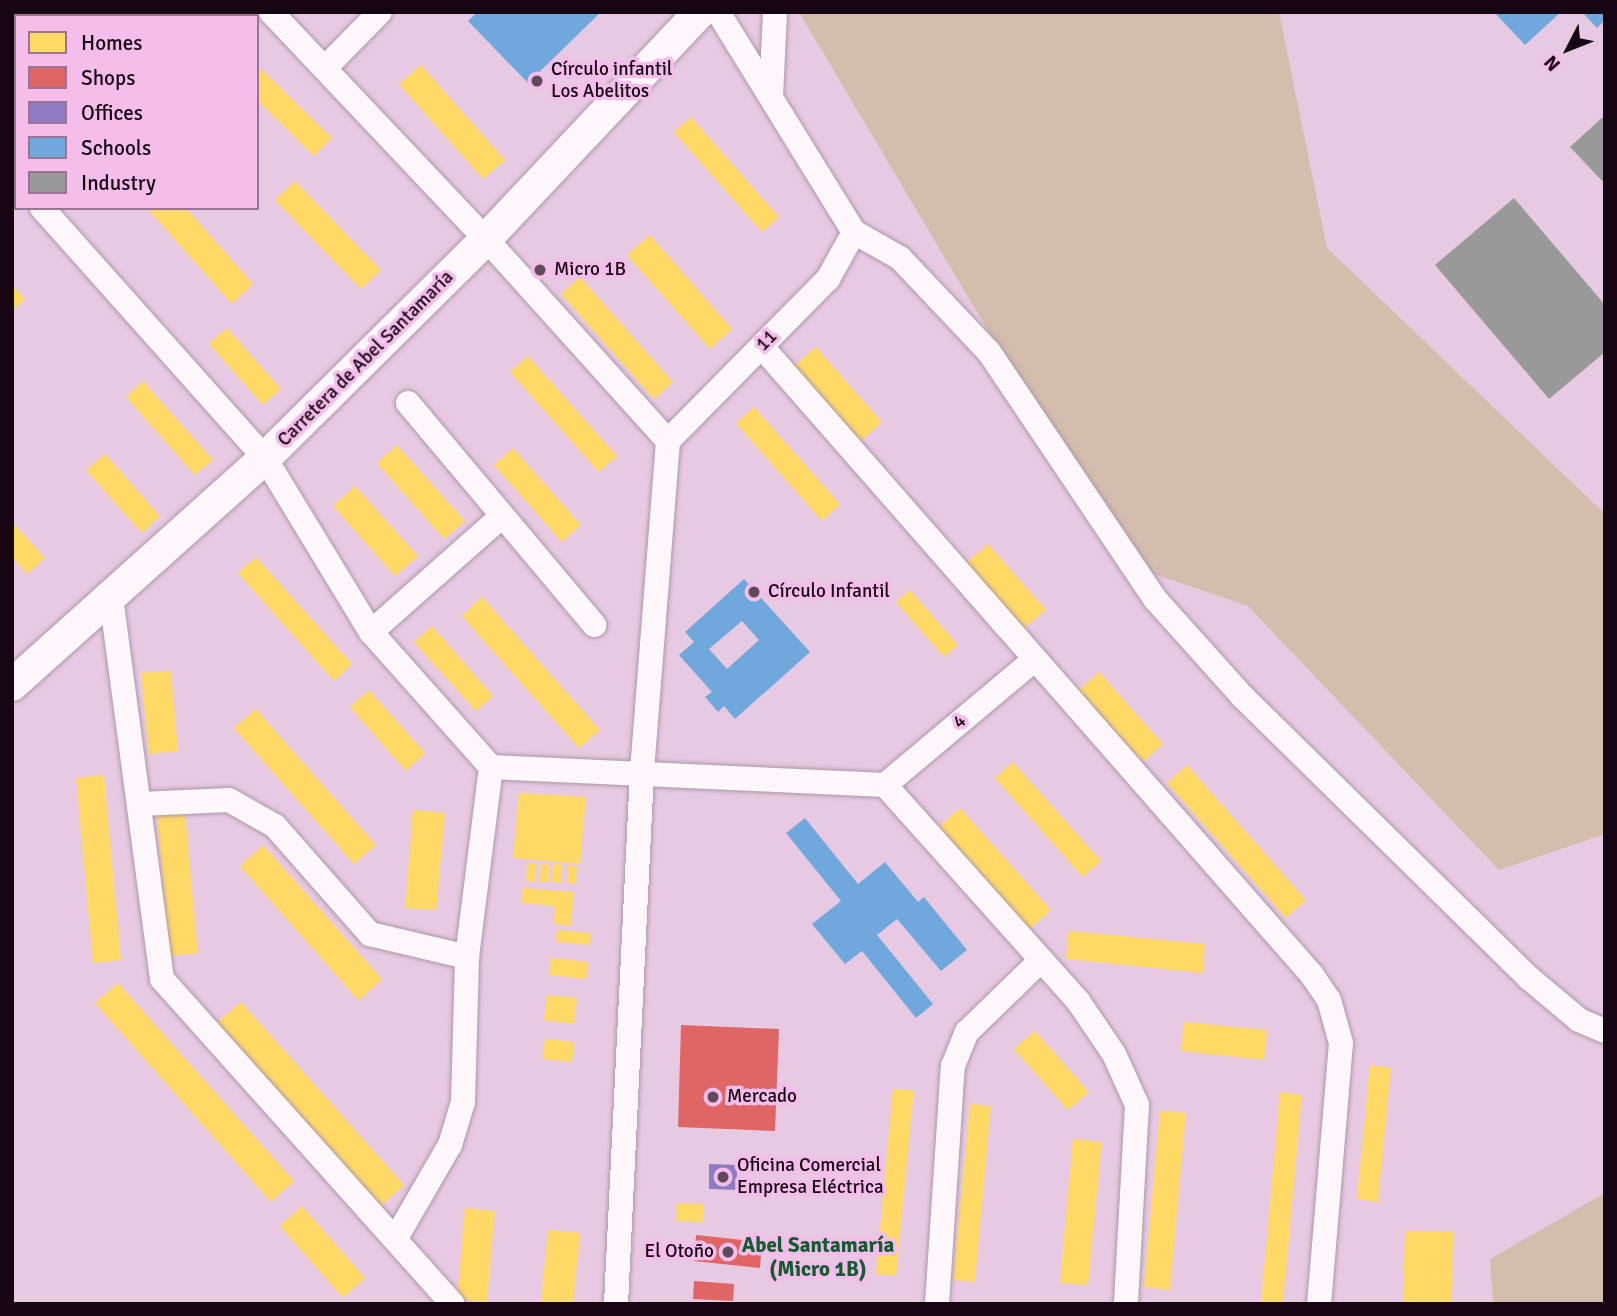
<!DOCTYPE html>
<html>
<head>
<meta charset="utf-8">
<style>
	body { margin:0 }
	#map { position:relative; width:1617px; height:1316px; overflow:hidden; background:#e7cae2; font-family:Signika,sans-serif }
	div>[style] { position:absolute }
	.green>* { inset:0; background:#d3bdad }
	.homes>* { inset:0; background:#ffd966 }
	.shops>* { inset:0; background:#e06666 }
	.offices>* { inset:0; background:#8e7cc3 }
	.schools>* { inset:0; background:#6fa8dc }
	.industry>* { inset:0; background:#999 }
	.roads { filter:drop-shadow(0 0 2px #ae98aa) drop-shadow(0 0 2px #ae98aa) }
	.minor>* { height:24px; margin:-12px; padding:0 12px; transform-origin:12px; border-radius:12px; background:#fbf7fb }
	.major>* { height:32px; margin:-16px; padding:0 16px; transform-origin:16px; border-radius:16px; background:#fbf7fb }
	.dots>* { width:19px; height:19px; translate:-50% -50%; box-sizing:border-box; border:4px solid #f4bdea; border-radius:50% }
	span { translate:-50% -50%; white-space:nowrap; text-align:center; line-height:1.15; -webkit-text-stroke:7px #f4bdea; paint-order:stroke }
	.poi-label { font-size:19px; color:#160513 }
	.left { translate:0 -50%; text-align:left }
	.right { translate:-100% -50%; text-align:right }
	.street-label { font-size:19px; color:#160513 }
	.neighbourhood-label { font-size:21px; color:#115c31; font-weight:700 }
	.frame { position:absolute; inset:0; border:14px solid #160513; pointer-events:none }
	.legend { position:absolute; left:14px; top:14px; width:245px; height:196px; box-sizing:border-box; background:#f4bdea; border:2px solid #9b7394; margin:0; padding:9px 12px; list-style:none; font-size:21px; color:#160513 }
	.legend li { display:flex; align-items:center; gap:14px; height:35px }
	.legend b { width:35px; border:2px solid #9b7394 }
	.north { position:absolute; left:1533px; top:14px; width:70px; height:70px; -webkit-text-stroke:5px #f4bdea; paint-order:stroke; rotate:228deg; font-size:19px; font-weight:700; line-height:28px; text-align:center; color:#160513 }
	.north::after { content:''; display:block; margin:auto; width:24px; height:32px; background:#160513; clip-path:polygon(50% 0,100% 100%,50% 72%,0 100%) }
</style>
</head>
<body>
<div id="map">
	<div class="green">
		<div style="clip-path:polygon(799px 12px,1279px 12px,1327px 248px,1605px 514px,1605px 834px,1499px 870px,1248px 606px,1127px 565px)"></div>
		<div style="clip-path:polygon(1605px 1193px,1605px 1304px,1493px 1304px,1490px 1259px)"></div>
	</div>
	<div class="homes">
		<div style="clip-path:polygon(16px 54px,16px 157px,12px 153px)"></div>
		<div style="clip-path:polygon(257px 65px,332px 138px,314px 156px,257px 100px)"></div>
		<div style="clip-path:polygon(421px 65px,505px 160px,483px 179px,399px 84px)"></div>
		<div style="clip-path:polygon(691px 117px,779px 217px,762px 232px,674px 132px)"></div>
		<div style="clip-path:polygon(295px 181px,381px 270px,361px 289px,275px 200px)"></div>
		<div style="clip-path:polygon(147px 208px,186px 208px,253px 284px,232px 304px)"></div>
		<div style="clip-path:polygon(650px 235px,732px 329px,710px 349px,627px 255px)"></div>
		<div style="clip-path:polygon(580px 277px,673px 382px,654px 399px,561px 294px)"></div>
		<div style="clip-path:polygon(12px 285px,25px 299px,12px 311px)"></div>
		<div style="clip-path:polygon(227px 328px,281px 389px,263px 405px,209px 344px)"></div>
		<div style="clip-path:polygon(816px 347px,882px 422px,861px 441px,794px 366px)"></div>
		<div style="clip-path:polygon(528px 356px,617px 456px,599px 472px,510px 372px)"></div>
		<div style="clip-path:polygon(143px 381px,213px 460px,195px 475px,126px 397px)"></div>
		<div style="clip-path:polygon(754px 407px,840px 504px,822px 521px,736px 423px)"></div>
		<div style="clip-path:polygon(397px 445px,465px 521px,444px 539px,377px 463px)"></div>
		<div style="clip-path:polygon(513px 448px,581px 525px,562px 542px,494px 465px)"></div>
		<div style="clip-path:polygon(105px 454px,160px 516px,142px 533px,86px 470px)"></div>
		<div style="clip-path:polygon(355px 486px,418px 556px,395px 576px,333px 506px)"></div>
		<div style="clip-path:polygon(12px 522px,45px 558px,27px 574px,12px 557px)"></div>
		<div style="clip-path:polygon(988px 544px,1046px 610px,1023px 629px,965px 564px)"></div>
		<div style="clip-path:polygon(256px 557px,352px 664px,334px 681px,238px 573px)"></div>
		<div style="clip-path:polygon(910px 590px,958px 645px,944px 657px,896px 602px)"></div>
		<div style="clip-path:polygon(482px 597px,600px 730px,579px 748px,462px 616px)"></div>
		<div style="clip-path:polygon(432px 626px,493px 696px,476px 711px,414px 642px)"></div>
		<div style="clip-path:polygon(171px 671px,178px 751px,149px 754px,141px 673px)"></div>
		<div style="clip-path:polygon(1099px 672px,1163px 744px,1143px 762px,1079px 690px)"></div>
		<div style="clip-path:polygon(369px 690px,425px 753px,406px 771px,350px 707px)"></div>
		<div style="clip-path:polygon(256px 709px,376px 845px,354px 864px,234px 728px)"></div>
		<div style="clip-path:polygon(1013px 762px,1101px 861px,1083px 877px,995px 778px)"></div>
		<div style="clip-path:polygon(1187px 765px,1306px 900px,1286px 918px,1167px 783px)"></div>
		<div style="clip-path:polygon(104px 775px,121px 960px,93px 963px,76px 778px)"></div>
		<div style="clip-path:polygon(519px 793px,586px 797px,580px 864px,513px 858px)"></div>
		<div style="clip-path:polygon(960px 808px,1051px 910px,1030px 929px,939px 827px)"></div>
		<div style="clip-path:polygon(413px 810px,445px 813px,436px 910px,405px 908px)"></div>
		<div style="clip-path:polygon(185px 814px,198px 953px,170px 956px,157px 816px)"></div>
		<div style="clip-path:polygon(263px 845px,382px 979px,359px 1001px,240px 866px)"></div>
		<div style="clip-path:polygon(527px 863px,537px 864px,535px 882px,526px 881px)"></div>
		<div style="clip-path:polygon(541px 864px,550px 865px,548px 882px,539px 882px)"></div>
		<div style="clip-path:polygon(553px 864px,563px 865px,561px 883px,552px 882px)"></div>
		<div style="clip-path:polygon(568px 865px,577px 866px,576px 884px,567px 883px)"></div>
		<div style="clip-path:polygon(523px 888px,574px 892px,571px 926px,554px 924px,555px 906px,521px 903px)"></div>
		<div style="clip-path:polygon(557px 930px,591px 933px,590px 945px,556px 942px)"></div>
		<div style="clip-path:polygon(1068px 931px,1205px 944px,1203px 973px,1066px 959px)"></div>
		<div style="clip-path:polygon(551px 958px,588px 962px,586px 979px,549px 975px)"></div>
		<div style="clip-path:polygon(118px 983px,294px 1181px,271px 1202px,95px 1003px)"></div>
		<div style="clip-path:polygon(547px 995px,577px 998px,574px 1024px,544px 1020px)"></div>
		<div style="clip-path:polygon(241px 1002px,404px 1185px,381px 1206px,218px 1022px)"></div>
		<div style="clip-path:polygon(1184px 1022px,1267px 1030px,1264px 1060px,1181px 1051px)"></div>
		<div style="clip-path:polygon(1035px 1031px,1089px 1092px,1068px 1110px,1014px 1049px)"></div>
		<div style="clip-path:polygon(545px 1039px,574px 1042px,572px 1062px,543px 1059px)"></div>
		<div style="clip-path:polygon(1370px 1065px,1391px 1068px,1378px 1202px,1357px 1199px)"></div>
		<div style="clip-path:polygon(893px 1089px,914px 1090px,896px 1276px,876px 1274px)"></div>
		<div style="clip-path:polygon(1280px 1092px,1302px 1095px,1283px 1304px,1261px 1304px)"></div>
		<div style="clip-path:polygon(970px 1104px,991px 1106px,975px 1282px,953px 1280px)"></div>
		<div style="clip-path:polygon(1160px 1111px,1186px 1113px,1170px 1290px,1144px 1287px)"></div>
		<div style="clip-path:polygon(1073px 1139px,1102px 1142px,1088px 1285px,1060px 1283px)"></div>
		<div style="clip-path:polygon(677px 1203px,704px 1204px,703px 1222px,676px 1221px)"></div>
		<div style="clip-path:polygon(302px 1206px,365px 1278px,343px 1298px,280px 1226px)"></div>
		<div style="clip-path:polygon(465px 1208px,495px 1211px,487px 1302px,457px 1299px)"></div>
		<div style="clip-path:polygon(548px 1230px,580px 1233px,573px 1304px,541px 1304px)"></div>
		<div style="clip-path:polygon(1405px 1231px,1453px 1232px,1452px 1304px,1403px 1304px)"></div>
	</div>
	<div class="shops">
		<div style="clip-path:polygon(681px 1025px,779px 1029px,775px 1131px,678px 1127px)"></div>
		<div style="clip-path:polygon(696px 1235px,762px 1242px,760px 1268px,694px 1261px)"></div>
		<div style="clip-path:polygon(694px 1281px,734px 1284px,733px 1301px,693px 1299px)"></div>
	</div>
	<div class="offices">
		<div style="clip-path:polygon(709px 1164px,737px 1165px,737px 1190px,709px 1189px)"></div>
	</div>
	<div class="schools">
		<div style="clip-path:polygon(477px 12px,601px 12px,528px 83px,468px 21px)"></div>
		<div style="clip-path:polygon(1494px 12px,1561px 12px,1525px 45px)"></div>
		<div style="clip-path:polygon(1582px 12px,1605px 12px,1605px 20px,1597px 28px)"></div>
		<div style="clip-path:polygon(evenodd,744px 579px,810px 652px,735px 719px,724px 706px,718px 712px,705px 697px,712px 692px,679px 655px,694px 642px,685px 632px,744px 579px,742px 621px,759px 640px,727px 669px,709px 649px,742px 621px)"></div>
		<div style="clip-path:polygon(805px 818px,858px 884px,885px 862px,918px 902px,924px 897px,967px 950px,941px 971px,897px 919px,877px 935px,933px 1004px,916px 1018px,862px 951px,845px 964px,812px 924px,841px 901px,786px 833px)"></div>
	</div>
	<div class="industry">
		<div style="clip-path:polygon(1605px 115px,1605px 184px,1570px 147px)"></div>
		<div style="clip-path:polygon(1514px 198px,1605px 305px,1605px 352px,1549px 399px,1435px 265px)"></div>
	</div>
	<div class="roads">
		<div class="minor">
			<div style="left:271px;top:12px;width:313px;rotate:46.6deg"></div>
			<div style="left:486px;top:239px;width:272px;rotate:48deg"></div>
			<div style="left:668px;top:441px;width:332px;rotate:94.5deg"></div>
			<div style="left:642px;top:772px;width:533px;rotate:92.8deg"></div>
			<div style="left:718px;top:12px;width:259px;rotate:58.3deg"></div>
			<div style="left:854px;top:232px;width:53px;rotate:29.5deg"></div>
			<div style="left:900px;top:258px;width:129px;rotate:46.6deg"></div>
			<div style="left:989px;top:352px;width:298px;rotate:56.1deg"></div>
			<div style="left:1155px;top:599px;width:132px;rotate:48.1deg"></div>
			<div style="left:1243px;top:697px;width:401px;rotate:44.5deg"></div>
			<div style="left:1529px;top:978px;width:65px;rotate:40deg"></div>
			<div style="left:1579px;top:1020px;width:28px;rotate:23deg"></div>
			<div style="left:325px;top:68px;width:78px;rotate:-45.5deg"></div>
			<div style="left:771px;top:97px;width:85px;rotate:-87.3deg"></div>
			<div style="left:12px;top:175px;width:6px;rotate:45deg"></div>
			<div style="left:42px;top:208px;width:335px;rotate:48.3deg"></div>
			<div style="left:265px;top:458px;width:204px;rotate:58.7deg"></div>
			<div style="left:371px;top:632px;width:181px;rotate:48.4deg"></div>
			<div style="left:491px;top:767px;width:394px;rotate:2.6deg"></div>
			<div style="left:885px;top:785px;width:290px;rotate:48.2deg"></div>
			<div style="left:1078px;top:1001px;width:64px;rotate:55.8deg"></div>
			<div style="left:1114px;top:1054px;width:56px;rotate:65.7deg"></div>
			<div style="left:1137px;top:1105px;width:199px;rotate:93.2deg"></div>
			<div style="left:762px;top:347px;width:835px;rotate:48.79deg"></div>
			<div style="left:1312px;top:975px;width:30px;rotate:56deg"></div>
			<div style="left:1329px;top:1000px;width:45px;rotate:74.4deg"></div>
			<div style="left:1341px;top:1043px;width:262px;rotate:94.8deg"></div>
			<div style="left:408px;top:403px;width:290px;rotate:50deg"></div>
			<div style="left:668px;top:441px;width:228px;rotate:-45.4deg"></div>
			<div style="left:828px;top:279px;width:54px;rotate:-61deg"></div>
			<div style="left:111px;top:597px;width:385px;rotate:82.4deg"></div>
			<div style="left:162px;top:979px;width:436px;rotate:48.2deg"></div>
			<div style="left:371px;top:632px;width:175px;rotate:-41.5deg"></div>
			<div style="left:885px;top:785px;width:194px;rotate:-40deg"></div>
			<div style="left:140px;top:804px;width:89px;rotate:-2.6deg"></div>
			<div style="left:229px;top:800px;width:53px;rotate:29.5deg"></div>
			<div style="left:275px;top:826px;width:144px;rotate:48.7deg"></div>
			<div style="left:370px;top:934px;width:100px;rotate:13.3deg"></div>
			<div style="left:396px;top:1238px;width:108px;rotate:-59.9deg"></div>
			<div style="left:450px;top:1145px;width:45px;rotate:-73.2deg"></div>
			<div style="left:463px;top:1102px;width:145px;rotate:-88.4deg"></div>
			<div style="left:467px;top:957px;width:192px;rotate:-82.8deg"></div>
			<div style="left:937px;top:1304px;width:239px;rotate:-86.2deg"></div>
			<div style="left:953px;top:1066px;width:37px;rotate:-68deg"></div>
			<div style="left:967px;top:1032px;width:102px;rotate:-44.2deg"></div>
		</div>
		<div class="major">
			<div style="left:12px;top:685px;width:340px;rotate:-41.9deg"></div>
			<div style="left:265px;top:458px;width:311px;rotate:-44.7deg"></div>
			<div style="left:486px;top:239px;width:312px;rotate:-46.7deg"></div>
		</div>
	</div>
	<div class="dots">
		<div style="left:537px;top:81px;background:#5f4a5b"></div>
		<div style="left:540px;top:270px;background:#5f4a5b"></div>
		<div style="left:754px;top:592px;background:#5f4a5b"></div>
		<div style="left:713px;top:1097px;background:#5f4a5b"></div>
		<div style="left:723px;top:1177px;background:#5f4a5b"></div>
		<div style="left:728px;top:1252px;background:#5f4a5b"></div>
	</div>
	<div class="poi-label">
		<span class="left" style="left:551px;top:81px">Círculo infantil<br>Los Abelitos</span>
		<span class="left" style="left:554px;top:270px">Micro 1B</span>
		<span class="left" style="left:768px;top:592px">Círculo Infantil</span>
		<span class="left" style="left:727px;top:1097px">Mercado</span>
		<span class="left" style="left:737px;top:1177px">Oficina Comercial<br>Empresa Eléctrica</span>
		<span class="right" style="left:714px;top:1252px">El Otoño</span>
	</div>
	<div class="street-label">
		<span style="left:767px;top:341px;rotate:-46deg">11</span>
		<span style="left:366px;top:359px;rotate:-45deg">Carretera de Abel Santamaría</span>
		<span style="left:960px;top:722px;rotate:-40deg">4</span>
	</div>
	<div class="neighbourhood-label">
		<span style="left:818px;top:1257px">Abel Santamaría<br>(Micro 1B)</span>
	</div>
	<div class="frame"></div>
	<ul class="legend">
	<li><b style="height:19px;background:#ffd966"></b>Homes</li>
	<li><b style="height:19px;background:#e06666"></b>Shops</li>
	<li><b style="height:19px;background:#8e7cc3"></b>Offices</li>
	<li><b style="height:19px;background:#6fa8dc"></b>Schools</li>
	<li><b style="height:19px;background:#999"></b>Industry</li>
	</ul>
	<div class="north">N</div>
</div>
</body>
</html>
